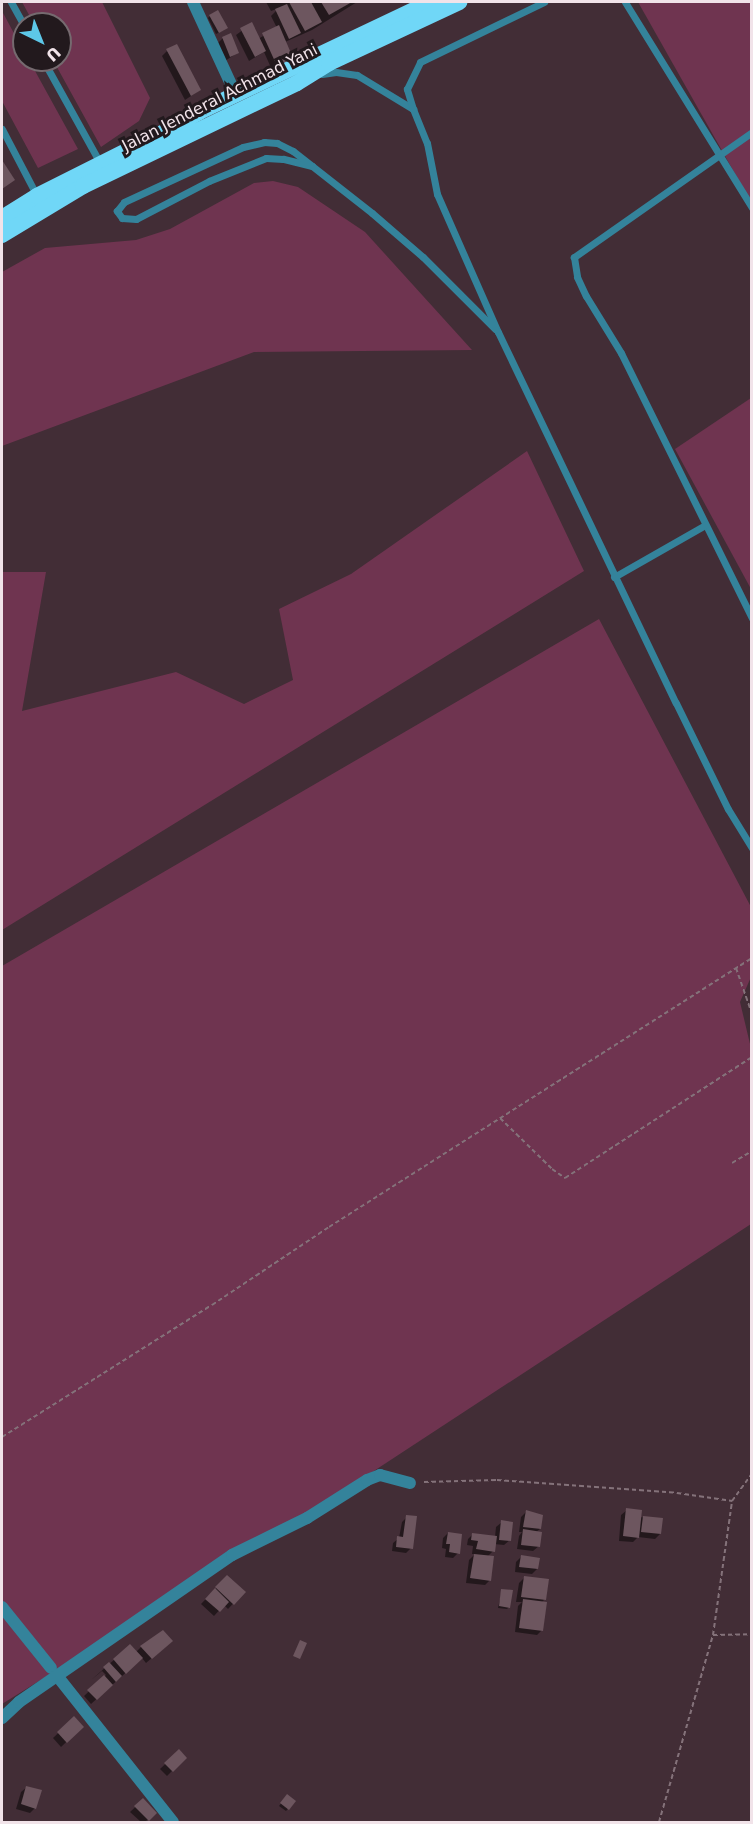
<!DOCTYPE html>
<html>
<head>
<meta charset="utf-8">
<style>
	body { margin:0 }
	#map { position:relative; width:753px; height:1824px; overflow:hidden; background:#422d36; font-family:"DejaVu Sans",sans-serif }
	div>[style] { position:absolute }
	.green>* { inset:0; background:#6f3450 }
	.shadow>* { inset:0; background:#0007 }
	.building>* { inset:0; background:#6d565f }
	.path>* { height:2px; margin-top:-1px; transform-origin:0; background:repeating-linear-gradient(90deg,#84727a 0 4.5px,transparent 0 7.5px) }
	.service>* { height:7px; margin:-3.5px; padding:0 3.5px; transform-origin:3.5px; border-radius:3.5px; background:#34839b }
	.minor>* { height:12px; margin:-6px; padding:0 6px; transform-origin:6px; border-radius:6px; background:#34839b }
	.trunk>* { height:16px; margin:-8px; padding:0 8px; transform-origin:8px; border-radius:8px; background:#70d7f7 }
	span { translate:-50% -50%; white-space:nowrap; text-align:center; line-height:1.15; -webkit-text-stroke:6px #22191d; paint-order:stroke }
	.street-label { font-size:16px; color:#f1e3e9 }
	.frame { position:absolute; inset:0; border:3px solid #f1e3e9; pointer-events:none }
	.north { position:absolute; left:12px; top:12px; width:60px; height:60px; box-sizing:border-box; background:#22191d; border:2px solid #756a6f; border-radius:50%; rotate:137deg; font-size:16px; font-weight:700; line-height:24px; text-align:center; color:#f1e3e9 }
	.north::after { content:''; display:block; margin:auto; width:21px; height:27px; background:#5dc7e8; clip-path:polygon(50% 0,100% 100%,50% 72%,0 100%) }
</style>
</head>
<body>
<div id="map">
	<div class="green">
		<div style="clip-path:polygon(22px 2px,102px 2px,150px 98px,139px 121px,101px 147px,53px 60px,60px 60px,60px 24px,34px 24px)"></div>
		<div style="clip-path:polygon(638px 2px,751px 2px,751px 202px)"></div>
		<div style="clip-path:polygon(2px 11px,24px 52px,24px 60px,29px 60px,78px 149px,38px 168px,2px 101px)"></div>
		<div style="clip-path:polygon(273px 181px,298px 187px,365px 232px,472px 350px,254px 352px,2px 446px,2px 272px,45px 248px,136px 240px,170px 229px,254px 183px)"></div>
		<div style="clip-path:polygon(751px 398px,751px 589px,675px 449px)"></div>
		<div style="clip-path:polygon(527px 451px,584px 571px,2px 930px,2px 572px,46px 572px,22px 711px,176px 672px,244px 704px,293px 680px,279px 609px,351px 574px)"></div>
		<div style="clip-path:polygon(599px 619px,751px 907px,751px 977px,740px 1002px,751px 1048px,751px 1224px,325px 1503px,2px 1704px,2px 966px)"></div>
	</div>
	<div class="shadow">
		<div style="clip-path:polygon(266px 2px,357px 2px,312px 30px,285px 42px,291px 58px,272px 70px,264px 52px,249px 61px,236px 35px,251px 24px,258px 39px,277px 28px,271px 16px,279px 8px,271px 11px)"></div>
		<div style="clip-path:polygon(210px 16px,224px 30px,216px 34px,208px 18px)"></div>
		<div style="clip-path:polygon(223px 38px,237px 53px,225px 61px,218px 43px)"></div>
		<div style="clip-path:polygon(167px 51px,200px 90px,185px 100px,162px 56px)"></div>
		<div style="clip-path:polygon(627px 1510px,640px 1517px,661px 1520px,660px 1534px,655px 1539px,638px 1537px,633px 1542px,619px 1541px,621px 1515px)"></div>
		<div style="clip-path:polygon(526px 1512px,540px 1529px,536px 1532px,539px 1546px,533px 1551px,517px 1549px,519px 1536px,522px 1532px,519px 1532px,521px 1517px)"></div>
		<div style="clip-path:polygon(407px 1517px,411px 1548px,406px 1553px,392px 1551px,393px 1543px,399px 1538px,402px 1522px)"></div>
		<div style="clip-path:polygon(502px 1522px,510px 1540px,504px 1545px,494px 1544px,493px 1551px,487px 1557px,490px 1580px,485px 1585px,466px 1583px,469px 1560px,475px 1554px,472px 1554px,473px 1546px,467px 1545px,468px 1539px,473px 1534px,495px 1537px,496px 1527px)"></div>
		<div style="clip-path:polygon(448px 1533px,458px 1553px,453px 1558px,445px 1557px,446px 1549px,442px 1548px,443px 1538px)"></div>
		<div style="clip-path:polygon(521px 1557px,537px 1569px,532px 1574px,515px 1572px,516px 1562px)"></div>
		<div style="clip-path:polygon(227px 1577px,244px 1592px,228px 1609px,224px 1605px,214px 1616px,201px 1604px)"></div>
		<div style="clip-path:polygon(524px 1578px,544px 1600px,541px 1603px,542px 1630px,537px 1635px,515px 1632px,518px 1606px,522px 1602px,516px 1602px,519px 1583px)"></div>
		<div style="clip-path:polygon(502px 1590px,509px 1607px,507px 1609px,498px 1608px)"></div>
		<div style="clip-path:polygon(130px 1646px,136px 1652px,141px 1647px,166px 1646px,146px 1663px,142px 1658px,91px 1704px,84px 1696px,106px 1675px,102px 1671px,91px 1680px)"></div>
		<div style="clip-path:polygon(74px 1718px,82px 1727px,61px 1747px,53px 1738px)"></div>
		<div style="clip-path:polygon(179px 1751px,185px 1758px,167px 1776px,160px 1769px)"></div>
		<div style="clip-path:polygon(27px 1787px,35px 1808px,30px 1813px,16px 1809px,21px 1792px)"></div>
		<div style="clip-path:polygon(287px 1796px,294px 1802px,286px 1811px,279px 1806px)"></div>
		<div style="clip-path:polygon(143px 1800px,155px 1813px,145px 1822px,141px 1822px,130px 1812px)"></div>
	</div>
	<div class="building">
		<div style="clip-path:polygon(289px 2px,311px 2px,322px 22px,305px 31px)"></div>
		<div style="clip-path:polygon(321px 2px,352px 2px,329px 15px)"></div>
		<div style="clip-path:polygon(287px 4px,301px 33px,289px 39px,275px 9px)"></div>
		<div style="clip-path:polygon(218px 10px,228px 28px,219px 33px,209px 15px)"></div>
		<div style="clip-path:polygon(252px 22px,266px 51px,255px 57px,240px 28px)"></div>
		<div style="clip-path:polygon(279px 25px,293px 58px,277px 66px,262px 33px)"></div>
		<div style="clip-path:polygon(231px 33px,239px 53px,230px 57px,222px 37px)"></div>
		<div style="clip-path:polygon(177px 44px,201px 90px,191px 96px,166px 49px)"></div>
		<div style="clip-path:polygon(2px 160px,15px 180px,2px 189px)"></div>
		<div style="clip-path:polygon(626px 1508px,642px 1510px,639px 1538px,623px 1536px)"></div>
		<div style="clip-path:polygon(526px 1510px,543px 1515px,541px 1529px,523px 1527px)"></div>
		<div style="clip-path:polygon(406px 1515px,417px 1516px,413px 1549px,396px 1547px,397px 1536px,403px 1537px)"></div>
		<div style="clip-path:polygon(643px 1516px,663px 1518px,661px 1534px,641px 1532px)"></div>
		<div style="clip-path:polygon(501px 1520px,513px 1522px,511px 1541px,499px 1540px)"></div>
		<div style="clip-path:polygon(523px 1529px,542px 1532px,540px 1547px,521px 1545px)"></div>
		<div style="clip-path:polygon(448px 1532px,462px 1534px,460px 1554px,449px 1552px,450px 1544px,446px 1544px)"></div>
		<div style="clip-path:polygon(472px 1533px,497px 1536px,495px 1552px,476px 1549px,478px 1541px,471px 1540px)"></div>
		<div style="clip-path:polygon(474px 1554px,494px 1556px,491px 1581px,470px 1578px)"></div>
		<div style="clip-path:polygon(521px 1555px,540px 1558px,538px 1569px,519px 1567px)"></div>
		<div style="clip-path:polygon(227px 1575px,246px 1592px,234px 1605px,215px 1587px)"></div>
		<div style="clip-path:polygon(524px 1576px,549px 1579px,546px 1600px,521px 1597px)"></div>
		<div style="clip-path:polygon(215px 1588px,229px 1602px,220px 1612px,205px 1599px)"></div>
		<div style="clip-path:polygon(501px 1589px,513px 1590px,510px 1608px,499px 1606px)"></div>
		<div style="clip-path:polygon(523px 1599px,547px 1602px,543px 1631px,519px 1628px)"></div>
		<div style="clip-path:polygon(163px 1630px,173px 1641px,152px 1659px,140px 1646px)"></div>
		<div style="clip-path:polygon(300px 1640px,307px 1643px,300px 1659px,293px 1656px)"></div>
		<div style="clip-path:polygon(130px 1644px,143px 1658px,126px 1674px,113px 1659px)"></div>
		<div style="clip-path:polygon(109px 1662px,122px 1676px,116px 1682px,103px 1667px)"></div>
		<div style="clip-path:polygon(104px 1675px,113px 1685px,97px 1700px,87px 1690px)"></div>
		<div style="clip-path:polygon(74px 1716px,84px 1727px,67px 1743px,57px 1732px)"></div>
		<div style="clip-path:polygon(179px 1749px,187px 1758px,173px 1772px,164px 1763px)"></div>
		<div style="clip-path:polygon(26px 1786px,42px 1790px,36px 1809px,21px 1804px)"></div>
		<div style="clip-path:polygon(287px 1794px,296px 1801px,289px 1810px,280px 1803px)"></div>
		<div style="clip-path:polygon(143px 1798px,157px 1813px,149px 1821px,134px 1806px)"></div>
	</div>
	<div class="path">
		<div style="left:736px;top:968px;width:49px;rotate:70.8deg"></div>
		<div style="left:500px;top:1118px;width:73px;rotate:44.4deg"></div>
		<div style="left:552px;top:1169px;width:16px;rotate:35deg"></div>
		<div style="left:565px;top:1178px;width:223px;rotate:-32.9deg"></div>
		<div style="left:732px;top:1163px;width:23px;rotate:-31deg"></div>
		<div style="left:2px;top:1437px;width:248px;rotate:-32.2deg"></div>
		<div style="left:212px;top:1305px;width:141px;rotate:-33.7deg"></div>
		<div style="left:329px;top:1227px;width:501px;rotate:-32.45deg"></div>
		<div style="left:424px;top:1482px;width:73px;rotate:-1.6deg"></div>
		<div style="left:497px;top:1480px;width:180px;rotate:4.1deg"></div>
		<div style="left:677px;top:1493px;width:56px;rotate:8.3deg"></div>
		<div style="left:713px;top:1635px;width:39px;rotate:-1deg"></div>
		<div style="left:659px;top:1822px;width:195px;rotate:-73.9deg"></div>
		<div style="left:713px;top:1635px;width:135px;rotate:-81.9deg"></div>
		<div style="left:732px;top:1501px;width:34px;rotate:-54deg"></div>
	</div>
	<div class="service">
		<div style="left:11px;top:2px;width:26px;rotate:61deg"></div>
		<div style="left:625px;top:2px;width:242px;rotate:58.3deg"></div>
		<div style="left:43px;top:60px;width:118px;rotate:61deg"></div>
		<div style="left:322px;top:74px;width:14px;rotate:-8deg"></div>
		<div style="left:336px;top:72px;width:21px;rotate:8deg"></div>
		<div style="left:357px;top:75px;width:66px;rotate:31.3deg"></div>
		<div style="left:413px;top:109px;width:37px;rotate:68deg"></div>
		<div style="left:427px;top:143px;width:52px;rotate:78.9deg"></div>
		<div style="left:437px;top:194px;width:151px;rotate:66.2deg"></div>
		<div style="left:498px;top:332px;width:411px;rotate:64.4deg"></div>
		<div style="left:676px;top:703px;width:118px;rotate:63.9deg"></div>
		<div style="left:728px;top:809px;width:46px;rotate:58.4deg"></div>
		<div style="left:413px;top:109px;width:21px;rotate:-107deg"></div>
		<div style="left:407px;top:89px;width:30px;rotate:-64deg"></div>
		<div style="left:420px;top:62px;width:138px;rotate:-25.8deg"></div>
		<div style="left:2px;top:129px;width:76px;rotate:62.4deg"></div>
		<div style="left:752px;top:132px;width:218px;rotate:144.9deg"></div>
		<div style="left:574px;top:257px;width:20px;rotate:81deg"></div>
		<div style="left:577px;top:277px;width:21px;rotate:65deg"></div>
		<div style="left:586px;top:296px;width:67px;rotate:58.4deg"></div>
		<div style="left:621px;top:353px;width:296px;rotate:63.7deg"></div>
		<div style="left:312px;top:166px;width:30px;rotate:-166deg"></div>
		<div style="left:283px;top:159px;width:17px;rotate:-177deg"></div>
		<div style="left:266px;top:158px;width:61px;rotate:158deg"></div>
		<div style="left:209px;top:181px;width:82px;rotate:152.5deg"></div>
		<div style="left:136px;top:219px;width:14px;rotate:-176deg"></div>
		<div style="left:122px;top:218px;width:9px;rotate:-126deg"></div>
		<div style="left:117px;top:211px;width:11px;rotate:-52deg"></div>
		<div style="left:124px;top:202px;width:131px;rotate:-24.8deg"></div>
		<div style="left:243px;top:147px;width:22px;rotate:-13deg"></div>
		<div style="left:264px;top:142px;width:13px;rotate:4deg"></div>
		<div style="left:277px;top:143px;width:18px;rotate:27deg"></div>
		<div style="left:293px;top:151px;width:100px;rotate:38.1deg"></div>
		<div style="left:372px;top:213px;width:67px;rotate:40.8deg"></div>
		<div style="left:423px;top:257px;width:102px;rotate:45deg"></div>
		<div style="left:614px;top:577px;width:105px;rotate:-29.7deg"></div>
	</div>
	<div class="minor">
		<div style="left:193px;top:2px;width:102px;rotate:65.2deg"></div>
		<div style="left:2px;top:1607px;width:78px;rotate:51.2deg"></div>
		<div style="left:58px;top:1677px;width:185px;rotate:51.6deg"></div>
		<div style="left:2px;top:1718px;width:23px;rotate:-43deg"></div>
		<div style="left:19px;top:1702px;width:259px;rotate:-34.6deg"></div>
		<div style="left:232px;top:1555px;width:84px;rotate:-26.3deg"></div>
		<div style="left:307px;top:1518px;width:71px;rotate:-32.3deg"></div>
		<div style="left:367px;top:1480px;width:14px;rotate:-21deg"></div>
		<div style="left:380px;top:1475px;width:31px;rotate:15deg"></div>
	</div>
	<div class="trunk">
		<div style="left:2px;top:218px;width:41px;rotate:-32.2deg"></div>
		<div style="left:37px;top:196px;width:156px;rotate:-26.7deg"></div>
		<div style="left:176px;top:126px;width:27px;rotate:-31deg"></div>
		<div style="left:199px;top:112px;width:257px;rotate:-25.4deg"></div>
		<div style="left:2px;top:235px;width:95px;rotate:-31.2deg"></div>
		<div style="left:83px;top:186px;width:237px;rotate:-25.7deg"></div>
		<div style="left:297px;top:83px;width:38px;rotate:-32deg"></div>
		<div style="left:329px;top:63px;width:144px;rotate:-25.1deg"></div>
	</div>
	<div class="street-label">
		<span style="left:220px;top:98px;rotate:-27deg">Jalan Jenderal Achmad Yani</span>
	</div>
	<div class="frame"></div>
	<div class="north">U</div>
</div>
</body>
</html>
